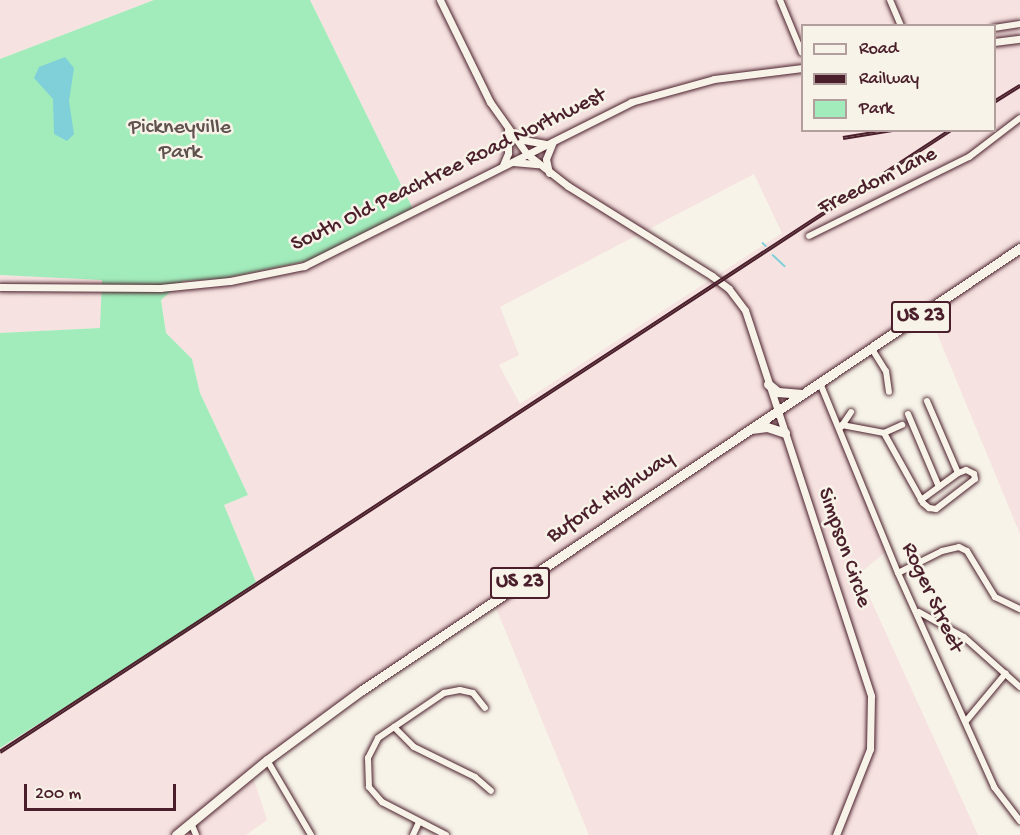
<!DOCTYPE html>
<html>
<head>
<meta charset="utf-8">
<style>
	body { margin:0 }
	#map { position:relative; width:1020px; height:835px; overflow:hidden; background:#f7f3e8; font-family:"Gochi Hand",sans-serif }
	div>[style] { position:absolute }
	.built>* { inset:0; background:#f6e2e0 }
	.green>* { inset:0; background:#a2ecbb }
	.water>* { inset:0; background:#7fd0d8 }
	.stream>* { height:1.5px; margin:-0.75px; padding:0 0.75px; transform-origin:0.75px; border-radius:0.75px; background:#7fd0d8 }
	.roads { filter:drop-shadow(0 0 2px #4a1f2b) drop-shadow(0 0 2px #4a1f2b) }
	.minor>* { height:6px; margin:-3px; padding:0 3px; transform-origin:3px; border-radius:3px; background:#f7f3e8 }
	.tertiary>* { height:7px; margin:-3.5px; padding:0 3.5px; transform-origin:3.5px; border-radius:3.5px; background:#f7f3e8 }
	.primary>* { height:9px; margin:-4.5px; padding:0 4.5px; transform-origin:4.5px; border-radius:4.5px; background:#f7f3e8 }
	.rail>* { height:4px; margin-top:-2px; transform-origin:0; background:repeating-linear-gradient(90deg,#f7f3e8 0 4.5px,#4a1f2b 0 9px); box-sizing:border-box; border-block:2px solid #4a1f2b }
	span { translate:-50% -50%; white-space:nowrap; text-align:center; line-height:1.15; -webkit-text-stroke:5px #f7f3e8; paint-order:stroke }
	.shield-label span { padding:2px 4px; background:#f7f3e8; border:2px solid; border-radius:4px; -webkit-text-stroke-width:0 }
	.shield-label { font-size:21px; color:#4a1f2b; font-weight:700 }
	.park-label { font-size:22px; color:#60524f }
	.street-label { font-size:22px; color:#4a1f2b }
	.legend { position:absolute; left:801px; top:24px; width:195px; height:108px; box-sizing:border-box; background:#f7f3e8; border:2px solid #b29e9c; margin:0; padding:8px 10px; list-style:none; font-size:18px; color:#4a1f2b }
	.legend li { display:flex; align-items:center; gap:12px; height:30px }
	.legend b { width:30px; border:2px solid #b29e9c }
	.scale { position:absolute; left:24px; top:784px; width:152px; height:27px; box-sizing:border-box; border:3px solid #4a1f2b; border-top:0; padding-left:8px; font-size:18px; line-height:21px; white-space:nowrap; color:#4a1f2b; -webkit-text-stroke:4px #f7f3e8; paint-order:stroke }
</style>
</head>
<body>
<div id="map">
	<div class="built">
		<div style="clip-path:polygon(0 0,154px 0,0 59px)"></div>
		<div style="clip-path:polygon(evenodd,310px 0,1020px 0,1020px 534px,929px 314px,820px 380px,889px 549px,859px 574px,978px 835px,589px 835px,494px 603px,323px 719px,252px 774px,267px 820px,246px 835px,0 835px,0 748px,193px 627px,256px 582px,224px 505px,248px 495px,200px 393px,192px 359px,166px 333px,161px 300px,183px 281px,220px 279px,413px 209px,310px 0,802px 26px,994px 26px,994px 130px,802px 130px,802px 26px,310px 0,754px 174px,782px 233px,520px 404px,499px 365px,519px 355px,500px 307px,754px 174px)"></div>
		<div style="clip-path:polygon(0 275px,102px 279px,101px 328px,0 333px)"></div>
	</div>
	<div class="green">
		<div style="clip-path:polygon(154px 0,310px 0,413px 209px,312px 260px,220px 279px,183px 281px,161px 300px,166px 333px,192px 359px,200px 393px,248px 495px,224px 505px,256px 582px,193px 627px,0 748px,0 333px,100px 328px,102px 280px,0 275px,0 59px)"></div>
	</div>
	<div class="water">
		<div style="clip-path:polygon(65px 57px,74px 68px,69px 101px,74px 134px,67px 141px,54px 134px,53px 99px,34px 78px,39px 67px)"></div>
	</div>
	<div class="stream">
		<div style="left:763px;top:243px;width:4px;rotate:45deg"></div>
		<div style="left:773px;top:255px;width:16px;rotate:43deg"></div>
	</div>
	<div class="roads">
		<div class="minor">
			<div style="left:780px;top:0;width:57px;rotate:67.5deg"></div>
			<div style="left:890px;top:0;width:28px;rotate:67deg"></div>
			<div style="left:994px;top:28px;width:26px;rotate:-9deg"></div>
			<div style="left:809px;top:236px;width:178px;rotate:-26.3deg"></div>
			<div style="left:969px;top:157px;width:64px;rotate:-37.4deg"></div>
			<div style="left:872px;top:349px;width:26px;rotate:58deg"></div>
			<div style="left:886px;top:371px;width:21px;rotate:82deg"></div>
			<div style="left:820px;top:383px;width:205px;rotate:67.7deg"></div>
			<div style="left:898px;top:573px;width:235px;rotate:65.8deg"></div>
			<div style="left:994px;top:787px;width:43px;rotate:52.6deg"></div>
			<div style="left:927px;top:401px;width:78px;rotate:66.7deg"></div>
			<div style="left:908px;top:414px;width:79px;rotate:67deg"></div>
			<div style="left:842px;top:425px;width:43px;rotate:10.8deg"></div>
			<div style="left:884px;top:433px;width:80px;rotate:60.9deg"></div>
			<div style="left:923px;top:503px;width:8px;rotate:40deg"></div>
			<div style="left:929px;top:508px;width:7px;rotate:8deg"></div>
			<div style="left:936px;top:509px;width:49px;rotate:-37.6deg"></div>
			<div style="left:975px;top:479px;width:5px;rotate:-101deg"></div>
			<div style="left:974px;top:474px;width:9px;rotate:-153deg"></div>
			<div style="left:966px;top:470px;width:9px;rotate:159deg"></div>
			<div style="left:958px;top:473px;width:46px;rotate:143.9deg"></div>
			<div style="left:841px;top:427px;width:18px;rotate:-56deg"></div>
			<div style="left:884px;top:433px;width:20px;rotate:-24deg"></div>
			<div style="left:898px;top:573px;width:49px;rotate:-26.6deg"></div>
			<div style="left:942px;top:551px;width:17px;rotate:-13deg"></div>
			<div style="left:959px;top:547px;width:9px;rotate:27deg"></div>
			<div style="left:967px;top:551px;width:54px;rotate:58.7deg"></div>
			<div style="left:995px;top:597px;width:28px;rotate:26deg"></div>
			<div style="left:919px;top:612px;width:51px;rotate:29.1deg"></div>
			<div style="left:964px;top:637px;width:75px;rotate:41.8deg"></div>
			<div style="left:966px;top:721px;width:62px;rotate:-50.2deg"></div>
			<div style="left:394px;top:727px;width:28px;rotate:45deg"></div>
			<div style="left:414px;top:747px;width:68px;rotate:26.2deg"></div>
			<div style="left:475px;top:777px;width:21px;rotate:41deg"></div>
			<div style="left:267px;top:760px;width:87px;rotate:59.6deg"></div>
			<div style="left:191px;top:823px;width:13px;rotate:67deg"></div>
			<div style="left:413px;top:835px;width:14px;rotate:-65deg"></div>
			<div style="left:446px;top:835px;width:72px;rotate:-152.7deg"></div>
			<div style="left:382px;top:802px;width:20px;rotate:-131deg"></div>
			<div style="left:369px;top:787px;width:29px;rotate:-92deg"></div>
			<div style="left:368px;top:758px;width:22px;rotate:-63deg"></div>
			<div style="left:378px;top:738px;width:80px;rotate:-34.3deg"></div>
			<div style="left:444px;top:693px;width:16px;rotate:-11deg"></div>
			<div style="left:460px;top:690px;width:13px;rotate:13deg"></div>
			<div style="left:473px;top:693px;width:19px;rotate:51deg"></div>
		</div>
		<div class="tertiary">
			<div style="left:440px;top:0;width:114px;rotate:63.9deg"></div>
			<div style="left:490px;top:102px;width:64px;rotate:54.6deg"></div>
			<div style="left:527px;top:154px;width:52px;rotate:38deg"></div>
			<div style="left:568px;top:186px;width:170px;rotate:32deg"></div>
			<div style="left:712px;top:276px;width:21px;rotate:37deg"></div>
			<div style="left:729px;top:289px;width:26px;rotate:53deg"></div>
			<div style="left:745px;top:310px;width:406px;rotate:71.9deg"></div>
			<div style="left:871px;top:696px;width:53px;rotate:91.1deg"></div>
			<div style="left:870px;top:749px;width:92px;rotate:111.6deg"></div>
			<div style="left:994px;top:42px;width:26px;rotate:-7deg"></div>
			<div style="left:518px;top:139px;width:27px;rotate:10deg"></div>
			<div style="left:513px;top:162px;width:25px;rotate:5deg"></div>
			<div style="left:503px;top:165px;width:13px;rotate:-67deg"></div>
			<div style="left:508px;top:153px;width:23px;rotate:-90deg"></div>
			<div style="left:549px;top:173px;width:14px;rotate:-102deg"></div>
			<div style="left:546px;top:159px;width:18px;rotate:-68deg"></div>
			<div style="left:0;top:287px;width:160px;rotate:0.4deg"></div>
			<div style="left:160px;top:288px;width:70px;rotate:-5.7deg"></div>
			<div style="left:230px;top:281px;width:76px;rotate:-11.5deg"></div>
			<div style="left:304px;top:266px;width:366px;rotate:-26.6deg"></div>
			<div style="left:631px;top:102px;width:86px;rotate:-15.5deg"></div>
			<div style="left:714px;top:79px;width:89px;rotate:-7.1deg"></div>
		</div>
		<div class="primary">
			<div style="left:768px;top:384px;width:13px;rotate:39deg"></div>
			<div style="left:778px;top:392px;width:24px;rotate:5deg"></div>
			<div style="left:751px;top:429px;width:16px;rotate:-7deg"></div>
			<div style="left:767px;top:427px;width:19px;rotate:18deg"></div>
			<div style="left:176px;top:835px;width:118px;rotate:-39.5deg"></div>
			<div style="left:267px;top:760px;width:118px;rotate:-36.4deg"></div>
			<div style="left:362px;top:690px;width:793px;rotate:-33.89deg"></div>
		</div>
	</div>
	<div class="rail">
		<div style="left:994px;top:102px;width:31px;rotate:-32deg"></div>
		<div style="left:843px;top:138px;width:50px;rotate:-9.3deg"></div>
		<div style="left:0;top:752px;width:1136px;rotate:-33.19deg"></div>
	</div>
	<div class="shield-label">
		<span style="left:921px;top:317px">US 23</span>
		<span style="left:520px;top:583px">US 23</span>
	</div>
	<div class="park-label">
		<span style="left:180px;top:141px">Pickneyville<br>Park</span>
	</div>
	<div class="street-label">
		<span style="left:449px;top:171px;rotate:-26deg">South Old Peachtree Road Northwest</span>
		<span style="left:878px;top:182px;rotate:-26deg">Freedom Lane</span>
		<span style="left:611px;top:498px;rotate:-34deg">Buford Highway</span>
		<span style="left:843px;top:548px;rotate:71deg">Simpson Circle</span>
		<span style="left:931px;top:598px;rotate:65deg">Roger Street</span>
	</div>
	<ul class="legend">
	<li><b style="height:8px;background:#f7f3e8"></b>Road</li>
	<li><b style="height:8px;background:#4a1f2b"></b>Railway</li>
	<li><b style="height:16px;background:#a2ecbb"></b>Park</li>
	</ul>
	<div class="scale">200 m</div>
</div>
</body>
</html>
